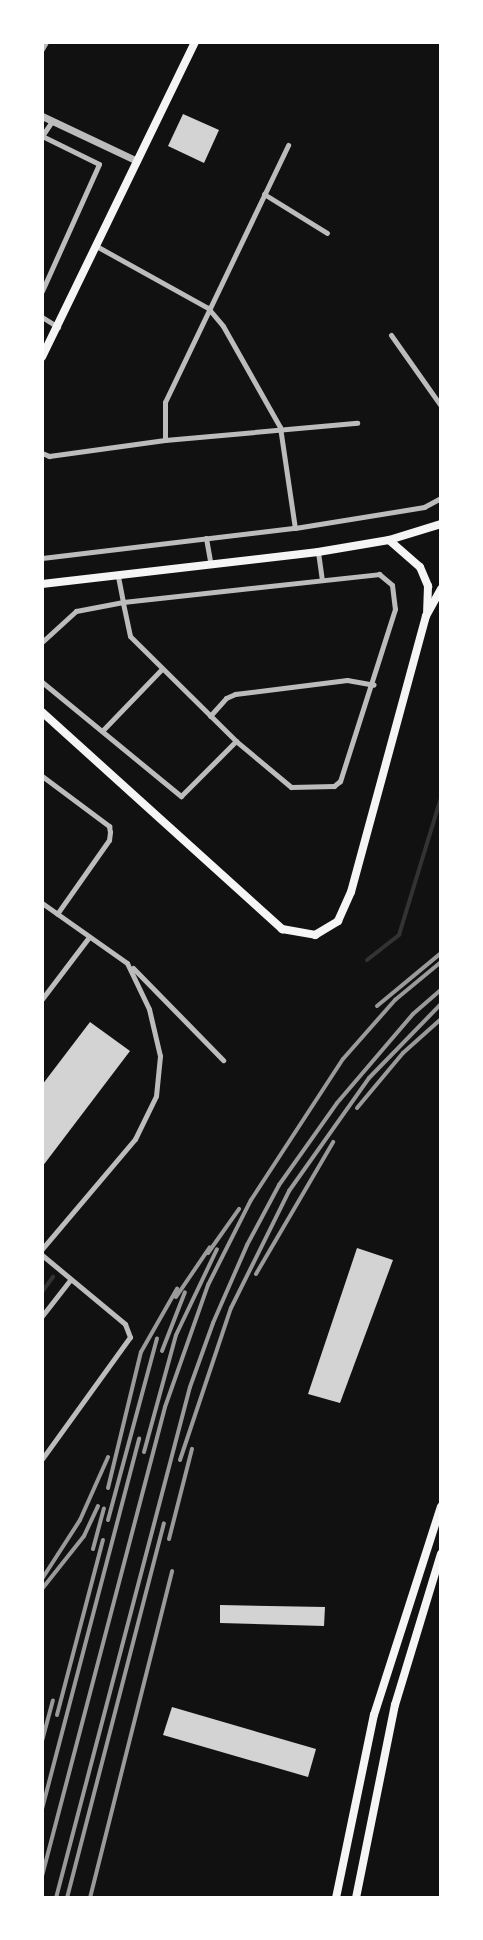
<!DOCTYPE html>
<html>
<head>
<meta charset="utf-8">
<style>
	body { margin:0 }
	#map { position:relative; width:483px; height:1940px; overflow:hidden; background:#111; font-family:"Exo 2",sans-serif }
	div>[style] { position:absolute }
	.stream>* { height:4px; margin:-2px; padding:0 2px; transform-origin:2px; border-radius:2px; background:#333 }
	.building>* { inset:0; background:#d3d3d3 }
	.minor>* { height:5px; margin:-2.5px; padding:0 2.5px; transform-origin:2.5px; border-radius:2.5px; background:#bcbcbc }
	.tertiary>* { height:7px; margin:-3.5px; padding:0 3.5px; transform-origin:3.5px; border-radius:3.5px; background:#bcbcbc }
	.secondary>* { height:8px; margin:-4px; padding:0 4px; transform-origin:4px; border-radius:4px; background:#f5f5f5 }
	.primary>* { height:8px; margin:-4px; padding:0 4px; transform-origin:4px; border-radius:4px; background:#f5f5f5 }
	.trunk>* { height:8px; margin:-4px; padding:0 4px; transform-origin:4px; border-radius:4px; background:#f5f5f5 }
	.rail>* { height:4px; margin:-2px; padding:0 2px; transform-origin:2px; border-radius:2px; background:#9a9a9a }
	span { translate:-50% -50%; white-space:nowrap; text-align:center; line-height:1.15; -webkit-text-stroke:4.5px #fff; paint-order:stroke }
	.frame { position:absolute; inset:0; border:44px solid #fff; pointer-events:none }
</style>
</head>
<body>
<div id="map">
	<div class="stream">
		<div style="left:367px;top:960px;width:41px;rotate:-38deg"></div>
		<div style="left:399px;top:935px;width:143px;rotate:-73deg"></div>
		<div style="left:42px;top:1292px;width:19px;rotate:-54deg"></div>
	</div>
	<div class="building">
		<div style="clip-path:polygon(183px 114px,219px 130px,204px 163px,168px 146px)"></div>
		<div style="clip-path:polygon(90px 1022px,130px 1051px,42px 1167px,42px 1085px)"></div>
		<div style="clip-path:polygon(357px 1248px,393px 1260px,340px 1403px,308px 1394px)"></div>
		<div style="clip-path:polygon(220px 1605px,325px 1607px,324px 1626px,220px 1623px)"></div>
		<div style="clip-path:polygon(172px 1707px,316px 1749px,308px 1777px,163px 1735px)"></div>
	</div>
	<div class="minor">
		<div style="left:42px;top:49px;width:8px;rotate:-60deg"></div>
		<div style="left:42px;top:136px;width:18px;rotate:-56deg"></div>
		<div style="left:264px;top:194px;width:74px;rotate:31.8deg"></div>
		<div style="left:98px;top:247px;width:126px;rotate:29deg"></div>
		<div style="left:208px;top:308px;width:23px;rotate:50deg"></div>
		<div style="left:223px;top:326px;width:116px;rotate:60.6deg"></div>
		<div style="left:280px;top:427px;width:102px;rotate:81.6deg"></div>
		<div style="left:42px;top:291px;width:139px;rotate:-65.8deg"></div>
		<div style="left:99px;top:164px;width:64px;rotate:-153.8deg"></div>
		<div style="left:42px;top:317px;width:19px;rotate:32deg"></div>
		<div style="left:391px;top:335px;width:87px;rotate:54.8deg"></div>
		<div style="left:165px;top:440px;width:38px;rotate:-90deg"></div>
		<div style="left:165px;top:402px;width:285px;rotate:-64.4deg"></div>
		<div style="left:42px;top:453px;width:8px;rotate:23deg"></div>
		<div style="left:49px;top:456px;width:117px;rotate:-7.9deg"></div>
		<div style="left:165px;top:440px;width:193px;rotate:-5.1deg"></div>
		<div style="left:206px;top:538px;width:27px;rotate:80deg"></div>
		<div style="left:318px;top:552px;width:28px;rotate:82deg"></div>
		<div style="left:42px;top:558px;width:255px;rotate:-6.8deg"></div>
		<div style="left:295px;top:528px;width:131px;rotate:-9.2deg"></div>
		<div style="left:424px;top:507px;width:19px;rotate:-28deg"></div>
		<div style="left:42px;top:642px;width:46px;rotate:-42.4deg"></div>
		<div style="left:76px;top:611px;width:48px;rotate:-10.8deg"></div>
		<div style="left:123px;top:602px;width:258px;rotate:-6.2deg"></div>
		<div style="left:379px;top:574px;width:17px;rotate:40deg"></div>
		<div style="left:392px;top:585px;width:24px;rotate:83deg"></div>
		<div style="left:395px;top:609px;width:181px;rotate:107.7deg"></div>
		<div style="left:340px;top:781px;width:8px;rotate:140deg"></div>
		<div style="left:334px;top:786px;width:43px;rotate:178.7deg"></div>
		<div style="left:291px;top:787px;width:72px;rotate:-140.1deg"></div>
		<div style="left:236px;top:741px;width:149px;rotate:-135.3deg"></div>
		<div style="left:130px;top:636px;width:35px;rotate:-102deg"></div>
		<div style="left:123px;top:602px;width:25px;rotate:-101deg"></div>
		<div style="left:42px;top:682px;width:180px;rotate:39.4deg"></div>
		<div style="left:181px;top:796px;width:78px;rotate:-45deg"></div>
		<div style="left:210px;top:716px;width:24px;rotate:-48deg"></div>
		<div style="left:226px;top:698px;width:10px;rotate:-24deg"></div>
		<div style="left:235px;top:694px;width:113px;rotate:-7.1deg"></div>
		<div style="left:347px;top:680px;width:27px;rotate:10deg"></div>
		<div style="left:102px;top:731px;width:85px;rotate:-46deg"></div>
		<div style="left:42px;top:776px;width:84px;rotate:36.7deg"></div>
		<div style="left:109px;top:826px;width:6px;rotate:81deg"></div>
		<div style="left:110px;top:832px;width:8px;rotate:97deg"></div>
		<div style="left:109px;top:840px;width:90px;rotate:125.1deg"></div>
		<div style="left:42px;top:903px;width:104px;rotate:35.2deg"></div>
		<div style="left:127px;top:963px;width:51px;rotate:64.4deg"></div>
		<div style="left:149px;top:1009px;width:48px;rotate:76.8deg"></div>
		<div style="left:160px;top:1056px;width:40px;rotate:95.7deg"></div>
		<div style="left:156px;top:1096px;width:48px;rotate:116deg"></div>
		<div style="left:135px;top:1139px;width:144px;rotate:130.2deg"></div>
		<div style="left:133px;top:968px;width:129px;rotate:45.6deg"></div>
		<div style="left:42px;top:999px;width:78px;rotate:-52.8deg"></div>
		<div style="left:42px;top:1255px;width:108px;rotate:39.7deg"></div>
		<div style="left:125px;top:1324px;width:14px;rotate:69deg"></div>
		<div style="left:130px;top:1337px;width:150px;rotate:125.8deg"></div>
		<div style="left:42px;top:1316px;width:46px;rotate:-52.1deg"></div>
	</div>
	<div class="tertiary">
		<div style="left:42px;top:116px;width:105px;rotate:25.3deg"></div>
	</div>
	<div class="secondary">
		<div style="left:389px;top:540px;width:41px;rotate:41.1deg"></div>
		<div style="left:420px;top:567px;width:21px;rotate:67deg"></div>
		<div style="left:428px;top:586px;width:26px;rotate:92deg"></div>
		<div style="left:42px;top:584px;width:278px;rotate:-6.6deg"></div>
		<div style="left:318px;top:552px;width:72px;rotate:-9.6deg"></div>
		<div style="left:389px;top:540px;width:54px;rotate:-17.1deg"></div>
		<div style="left:42px;top:712px;width:324px;rotate:42.1deg"></div>
		<div style="left:282px;top:929px;width:34px;rotate:10deg"></div>
		<div style="left:315px;top:935px;width:27px;rotate:-31deg"></div>
		<div style="left:338px;top:921px;width:32px;rotate:-66deg"></div>
		<div style="left:351px;top:892px;width:286px;rotate:-74.8deg"></div>
		<div style="left:426px;top:616px;width:31px;rotate:-61deg"></div>
	</div>
	<div class="primary">
		<div style="left:42px;top:357px;width:350px;rotate:-64.1deg"></div>
	</div>
	<div class="trunk">
		<div style="left:336px;top:1898px;width:187px;rotate:-78.3deg"></div>
		<div style="left:374px;top:1715px;width:219px;rotate:-72.2deg"></div>
		<div style="left:356px;top:1898px;width:197px;rotate:-78.6deg"></div>
		<div style="left:395px;top:1705px;width:158px;rotate:-73.1deg"></div>
	</div>
	<div class="rail">
		<div style="left:377px;top:1006px;width:83px;rotate:-39.6deg"></div>
		<div style="left:357px;top:1108px;width:72px;rotate:-50.1deg"></div>
		<div style="left:403px;top:1053px;width:51px;rotate:-41.8deg"></div>
		<div style="left:208px;top:1253px;width:54px;rotate:-54.8deg"></div>
		<div style="left:256px;top:1274px;width:153px;rotate:-59.7deg"></div>
		<div style="left:176px;top:1297px;width:60px;rotate:-55.8deg"></div>
		<div style="left:162px;top:1351px;width:63px;rotate:-68.7deg"></div>
		<div style="left:144px;top:1452px;width:121px;rotate:-74.7deg"></div>
		<div style="left:176px;top:1335px;width:95px;rotate:-64.5deg"></div>
		<div style="left:180px;top:1460px;width:160px;rotate:-71.5deg"></div>
		<div style="left:231px;top:1308px;width:131px;rotate:-63.6deg"></div>
		<div style="left:289px;top:1191px;width:138px;rotate:-54.7deg"></div>
		<div style="left:369px;top:1078px;width:103px;rotate:-45.8deg"></div>
		<div style="left:108px;top:1488px;width:140px;rotate:-76.4deg"></div>
		<div style="left:141px;top:1352px;width:73px;rotate:-60.3deg"></div>
		<div style="left:108px;top:1520px;width:188px;rotate:-74.9deg"></div>
		<div style="left:169px;top:1539px;width:93px;rotate:-75.7deg"></div>
		<div style="left:93px;top:1549px;width:42px;rotate:-75deg"></div>
		<div style="left:42px;top:1579px;width:70px;rotate:-57.2deg"></div>
		<div style="left:80px;top:1520px;width:69px;rotate:-66deg"></div>
		<div style="left:42px;top:1589px;width:68px;rotate:-51.6deg"></div>
		<div style="left:84px;top:1536px;width:33px;rotate:-65deg"></div>
		<div style="left:57px;top:1715px;width:181px;rotate:-75.3deg"></div>
		<div style="left:42px;top:1741px;width:42px;rotate:-75deg"></div>
		<div style="left:42px;top:1809px;width:383px;rotate:-75.3deg"></div>
		<div style="left:42px;top:1876px;width:485px;rotate:-75.3deg"></div>
		<div style="left:165px;top:1407px;width:129px;rotate:-70.6deg"></div>
		<div style="left:208px;top:1285px;width:95px;rotate:-63.2deg"></div>
		<div style="left:251px;top:1200px;width:168px;rotate:-56.9deg"></div>
		<div style="left:343px;top:1059px;width:79px;rotate:-48.6deg"></div>
		<div style="left:395px;top:1000px;width:60px;rotate:-39.6deg"></div>
		<div style="left:56px;top:1898px;width:528px;rotate:-75.31deg"></div>
		<div style="left:190px;top:1387px;width:68px;rotate:-70.2deg"></div>
		<div style="left:213px;top:1323px;width:85px;rotate:-66.4deg"></div>
		<div style="left:247px;top:1245px;width:68px;rotate:-61.9deg"></div>
		<div style="left:279px;top:1185px;width:100px;rotate:-54.7deg"></div>
		<div style="left:337px;top:1103px;width:117px;rotate:-49.5deg"></div>
		<div style="left:413px;top:1014px;width:37px;rotate:-41deg"></div>
		<div style="left:67px;top:1898px;width:387px;rotate:-75.5deg"></div>
		<div style="left:90px;top:1898px;width:337px;rotate:-75.9deg"></div>
	</div>
	<div class="frame"></div>
</div>
</body>
</html>
